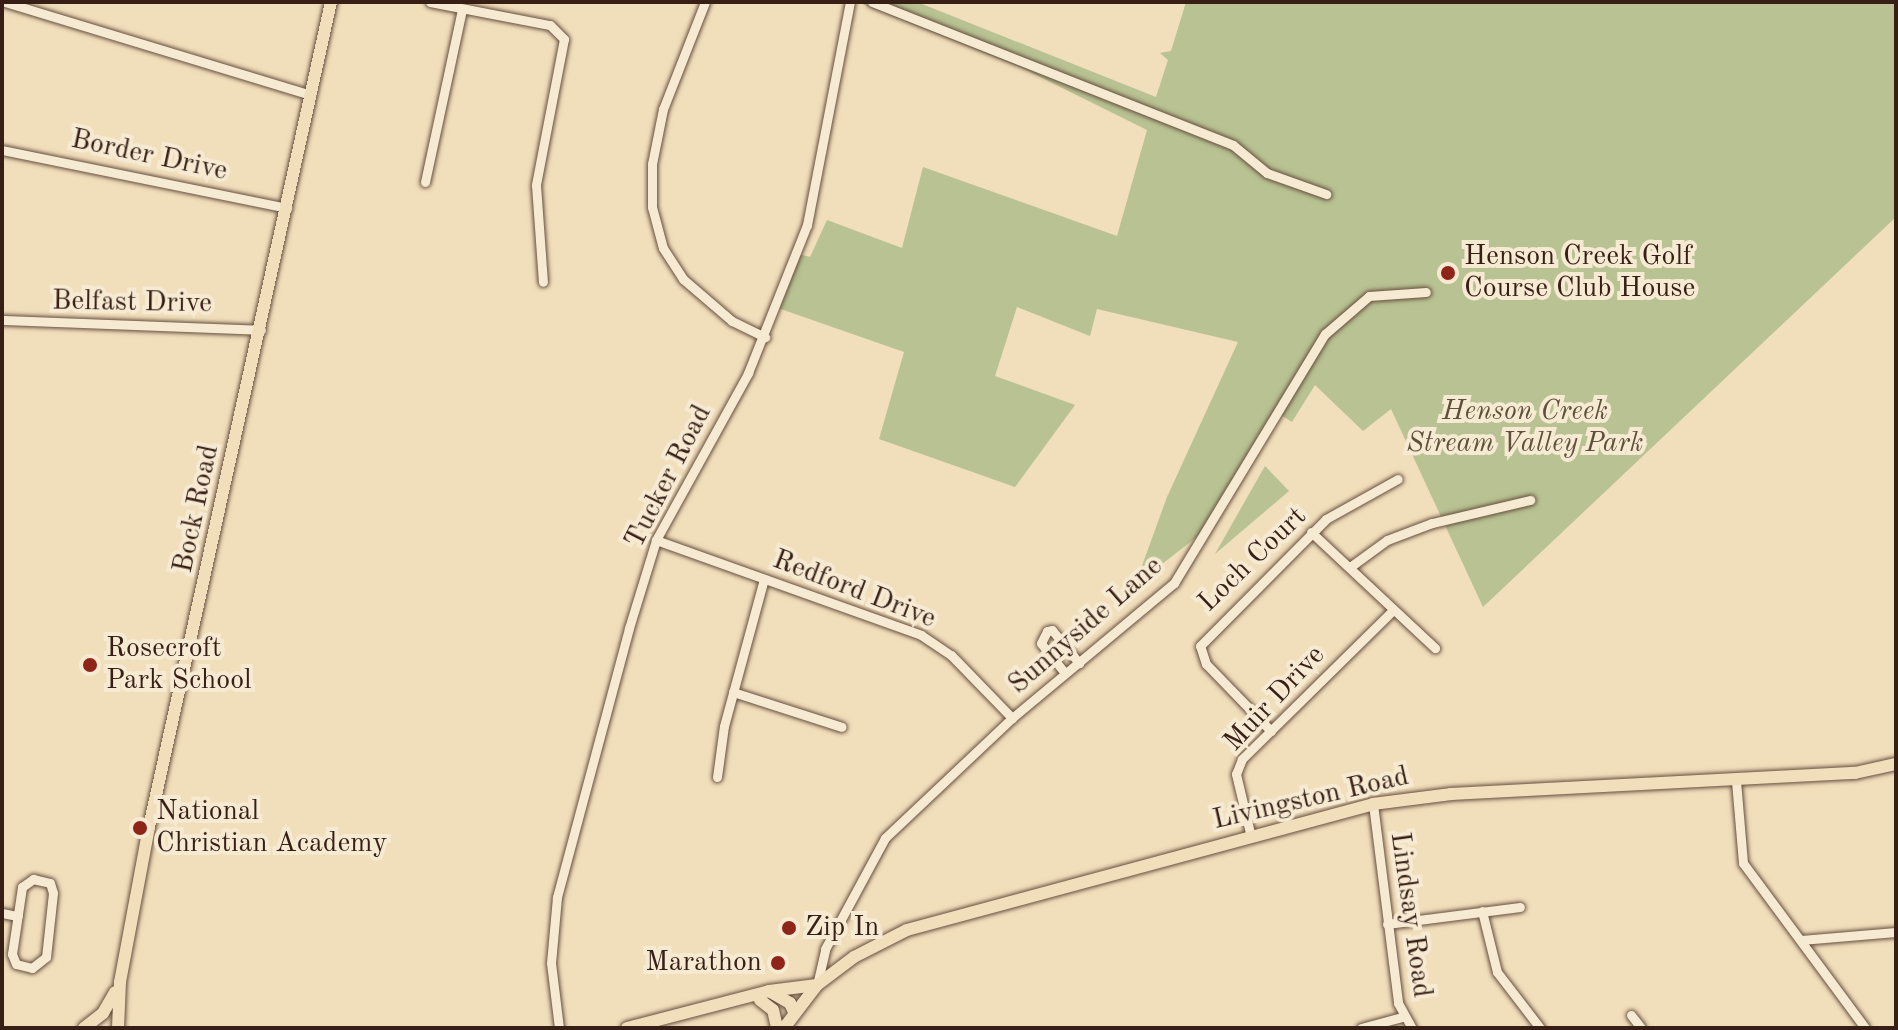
<!DOCTYPE html>
<html>
<head>
<meta charset="utf-8">
<style>
	body { margin:0 }
	#map { position:relative; width:1898px; height:1030px; overflow:hidden; background:#f1debb; font-family:"Old Standard TT",serif }
	div>[style] { position:absolute }
	.green>* { inset:0; background:#b8c292 }
	.roads { filter:drop-shadow(0 0 2px #664f3f) drop-shadow(0 0 2px #664f3f) }
	.minor>* { height:9px; margin:-4.5px; padding:0 4.5px; transform-origin:4.5px; border-radius:4.5px; background:#f6ead3 }
	.major>* { height:12px; margin:-6px; padding:0 6px; transform-origin:6px; border-radius:6px; background:#f1debb }
	.dots>* { width:22px; height:22px; translate:-50% -50%; box-sizing:border-box; border:4px solid #f6ead3; border-radius:50% }
	span { translate:-50% -50%; white-space:nowrap; text-align:center; line-height:1.15; -webkit-text-stroke:8px #f6ead3; paint-order:stroke }
	.street-label { font-size:28px; color:#371f16 }
	.poi-label { font-size:28px; color:#371f16 }
	.left { translate:0 -50%; text-align:left }
	.right { translate:-100% -50%; text-align:right }
	.park-label { font-size:28px; color:#5e503b; font-style:italic }
	.frame { position:absolute; inset:0; border:4px solid #371f16; pointer-events:none }
</style>
</head>
<body>
<div id="map">
	<div class="green">
		<div style="clip-path:polygon(857px 2px,917px 2px,1156px 97px,1168px 60px,1160px 53px,1171px 51px,1186px 2px,1896px 2px,1896px 217px,1483px 607px,1391px 409px,1363px 431px,1315px 385px,1292px 422px,1279px 414px,1211px 526px,1135px 585px,1167px 497px,1238px 342px,1097px 309px,1090px 336px,1017px 307px,995px 376px,1075px 405px,1015px 487px,879px 439px,904px 352px,775px 307px,795px 253px,810px 257px,827px 220px,902px 248px,923px 167px,1117px 236px,1147px 130px,1024px 69px)"></div>
		<div style="clip-path:polygon(1265px 466px,1289px 491px,1215px 554px)"></div>
	</div>
	<div class="roads">
		<div class="minor">
			<div style="left:5px;top:2px;width:320px;rotate:16.9deg"></div>
			<div style="left:430px;top:2px;width:122px;rotate:10.9deg"></div>
			<div style="left:550px;top:25px;width:20px;rotate:45deg"></div>
			<div style="left:564px;top:39px;width:149px;rotate:100.9deg"></div>
			<div style="left:536px;top:185px;width:97px;rotate:85.9deg"></div>
			<div style="left:705px;top:2px;width:115px;rotate:111.4deg"></div>
			<div style="left:663px;top:109px;width:56px;rotate:101.3deg"></div>
			<div style="left:652px;top:164px;width:43px;rotate:90deg"></div>
			<div style="left:652px;top:207px;width:42px;rotate:75deg"></div>
			<div style="left:663px;top:248px;width:37px;rotate:57deg"></div>
			<div style="left:683px;top:279px;width:65px;rotate:40.6deg"></div>
			<div style="left:732px;top:321px;width:37px;rotate:26deg"></div>
			<div style="left:872px;top:2px;width:388px;rotate:21.6deg"></div>
			<div style="left:1233px;top:145px;width:44px;rotate:39.5deg"></div>
			<div style="left:1267px;top:173px;width:63px;rotate:19.6deg"></div>
			<div style="left:2px;top:150px;width:291px;rotate:11.5deg"></div>
			<div style="left:425px;top:182px;width:177px;rotate:-77.9deg"></div>
			<div style="left:2px;top:320px;width:259px;rotate:2.2deg"></div>
			<div style="left:1311px;top:532px;width:170px;rotate:43.1deg"></div>
			<div style="left:656px;top:540px;width:282px;rotate:19.7deg"></div>
			<div style="left:921px;top:635px;width:36px;rotate:34deg"></div>
			<div style="left:951px;top:655px;width:88px;rotate:45.9deg"></div>
			<div style="left:1350px;top:567px;width:46px;rotate:-36.1deg"></div>
			<div style="left:1387px;top:540px;width:48px;rotate:-20.7deg"></div>
			<div style="left:1432px;top:523px;width:101px;rotate:-13.2deg"></div>
			<div style="left:1065px;top:673px;width:38px;rotate:-129deg"></div>
			<div style="left:1041px;top:643px;width:13px;rotate:-63deg"></div>
			<div style="left:1047px;top:631px;width:5px;rotate:-11deg"></div>
			<div style="left:1052px;top:630px;width:43px;rotate:50.7deg"></div>
			<div style="left:733px;top:692px;width:114px;rotate:17.8deg"></div>
			<div style="left:1271px;top:731px;width:93px;rotate:-134.1deg"></div>
			<div style="left:1206px;top:664px;width:19px;rotate:-108deg"></div>
			<div style="left:1200px;top:646px;width:179px;rotate:-45.2deg"></div>
			<div style="left:1326px;top:519px;width:82px;rotate:-29.1deg"></div>
			<div style="left:717px;top:777px;width:51px;rotate:-82.2deg"></div>
			<div style="left:724px;top:726px;width:152px;rotate:-74.8deg"></div>
			<div style="left:1736px;top:781px;width:82px;rotate:85.1deg"></div>
			<div style="left:1743px;top:863px;width:205px;rotate:53.5deg"></div>
			<div style="left:1373px;top:804px;width:201px;rotate:82.8deg"></div>
			<div style="left:1398px;top:1003px;width:29px;rotate:61deg"></div>
			<div style="left:1251px;top:837px;width:65px;rotate:-103.4deg"></div>
			<div style="left:1236px;top:774px;width:16px;rotate:-68deg"></div>
			<div style="left:1242px;top:759px;width:212px;rotate:-44.6deg"></div>
			<div style="left:33px;top:879px;width:17px;rotate:13deg"></div>
			<div style="left:50px;top:883px;width:10px;rotate:73deg"></div>
			<div style="left:53px;top:893px;width:64px;rotate:96.2deg"></div>
			<div style="left:46px;top:957px;width:18px;rotate:142deg"></div>
			<div style="left:32px;top:968px;width:16px;rotate:-166deg"></div>
			<div style="left:16px;top:964px;width:11px;rotate:-112deg"></div>
			<div style="left:12px;top:954px;width:68px;rotate:-81.5deg"></div>
			<div style="left:22px;top:887px;width:14px;rotate:-36deg"></div>
			<div style="left:1482px;top:911px;width:63px;rotate:76.2deg"></div>
			<div style="left:1497px;top:972px;width:71px;rotate:52.5deg"></div>
			<div style="left:2px;top:913px;width:16px;rotate:11deg"></div>
			<div style="left:1387px;top:924px;width:134px;rotate:-7.3deg"></div>
			<div style="left:1801px;top:940px;width:95px;rotate:-4.8deg"></div>
			<div style="left:817px;top:985px;width:37px;rotate:-77deg"></div>
			<div style="left:825px;top:949px;width:126px;rotate:-61.6deg"></div>
			<div style="left:885px;top:838px;width:175px;rotate:-43.4deg"></div>
			<div style="left:1012px;top:718px;width:211px;rotate:-39.8deg"></div>
			<div style="left:1174px;top:583px;width:291px;rotate:-58.8deg"></div>
			<div style="left:1325px;top:334px;width:58px;rotate:-40.8deg"></div>
			<div style="left:1369px;top:296px;width:57px;rotate:-4deg"></div>
			<div style="left:1631px;top:1015px;width:16px;rotate:52deg"></div>
			<div style="left:559px;top:1028px;width:65px;rotate:-97deg"></div>
			<div style="left:551px;top:963px;width:66px;rotate:-84.8deg"></div>
			<div style="left:557px;top:897px;width:278px;rotate:-75deg"></div>
			<div style="left:629px;top:628px;width:92px;rotate:-72.9deg"></div>
			<div style="left:656px;top:540px;width:191px;rotate:-61.1deg"></div>
			<div style="left:748px;top:373px;width:159px;rotate:-68.3deg"></div>
			<div style="left:807px;top:225px;width:227px;rotate:-79.1deg"></div>
			<div style="left:1361px;top:1028px;width:42px;rotate:-15deg"></div>
		</div>
		<div class="major">
			<div style="left:769px;top:991px;width:48px;rotate:-7.1deg"></div>
			<div style="left:760px;top:1000px;width:16px;rotate:38deg"></div>
			<div style="left:773px;top:1010px;width:18px;rotate:77deg"></div>
			<div style="left:84px;top:1028px;width:24px;rotate:-38deg"></div>
			<div style="left:103px;top:1013px;width:24px;rotate:-60deg"></div>
			<div style="left:118px;top:1028px;width:46px;rotate:-87.5deg"></div>
			<div style="left:120px;top:982px;width:158px;rotate:-79.4deg"></div>
			<div style="left:149px;top:827px;width:845px;rotate:-77.56deg"></div>
			<div style="left:627px;top:1028px;width:147px;rotate:-14.6deg"></div>
			<div style="left:769px;top:991px;width:24px;rotate:30deg"></div>
			<div style="left:790px;top:1003px;width:10px;rotate:66deg"></div>
			<div style="left:784px;top:1028px;width:54px;rotate:-52.5deg"></div>
			<div style="left:817px;top:985px;width:46px;rotate:-37.1deg"></div>
			<div style="left:854px;top:957px;width:59px;rotate:-27deg"></div>
			<div style="left:907px;top:930px;width:483px;rotate:-15.1deg"></div>
			<div style="left:1373px;top:804px;width:79px;rotate:-7.3deg"></div>
			<div style="left:1451px;top:794px;width:405px;rotate:-3deg"></div>
			<div style="left:1855px;top:773px;width:42px;rotate:-12.4deg"></div>
		</div>
	</div>
	<div class="dots">
		<div style="left:1448px;top:273px;background:#8f2418"></div>
		<div style="left:90px;top:665px;background:#8f2418"></div>
		<div style="left:140px;top:828px;background:#8f2418"></div>
		<div style="left:789px;top:928px;background:#8f2418"></div>
		<div style="left:778px;top:963px;background:#8f2418"></div>
	</div>
	<div class="street-label">
		<span style="left:149px;top:156px;rotate:12deg">Border Drive</span>
		<span style="left:132px;top:303px;rotate:1deg">Belfast Drive</span>
		<span style="left:669px;top:477px;rotate:-63deg">Tucker Road</span>
		<span style="left:197px;top:509px;rotate:-78deg">Bock Road</span>
		<span style="left:1253px;top:560px;rotate:-44deg">Loch Court</span>
		<span style="left:854px;top:590px;rotate:21deg">Redford Drive</span>
		<span style="left:1086px;top:626px;rotate:-41deg">Sunnyside Lane</span>
		<span style="left:1275px;top:699px;rotate:-47deg">Muir Drive</span>
		<span style="left:1311px;top:799px;rotate:-13deg">Livingston Road</span>
		<span style="left:1410px;top:915px;rotate:82deg">Lindsay Road</span>
	</div>
	<div class="poi-label">
		<span class="left" style="left:1464px;top:273px">Henson Creek Golf<br>Course Club House</span>
		<span class="left" style="left:106px;top:665px">Rosecroft<br>Park School</span>
		<span class="left" style="left:156px;top:828px">National<br>Christian Academy</span>
		<span class="left" style="left:805px;top:928px">Zip In</span>
		<span class="right" style="left:762px;top:963px">Marathon</span>
	</div>
	<div class="park-label">
		<span style="left:1525px;top:428px">Henson Creek<br>Stream Valley Park</span>
	</div>
	<div class="frame"></div>
</div>
</body>
</html>
